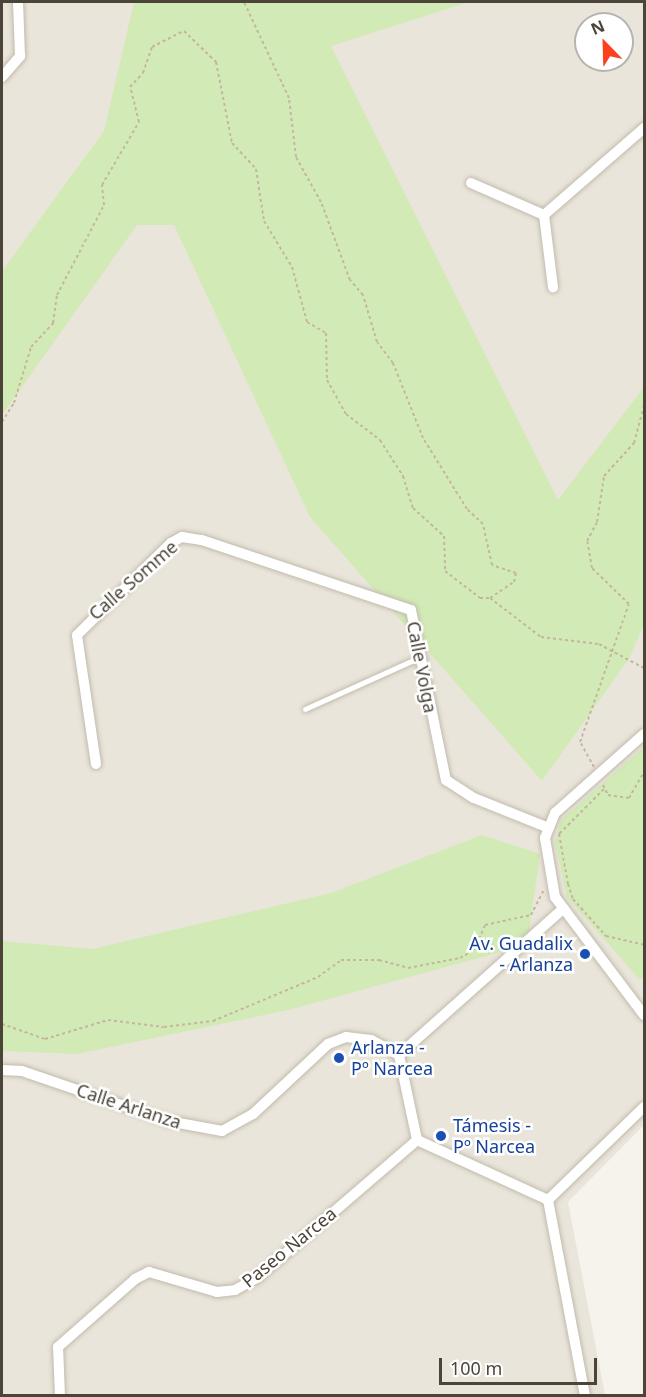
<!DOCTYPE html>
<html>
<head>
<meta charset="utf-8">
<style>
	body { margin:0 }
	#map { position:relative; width:646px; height:1397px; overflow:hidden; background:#f6f3ec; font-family:"Noto Sans",sans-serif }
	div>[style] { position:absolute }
	.residential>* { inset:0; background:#eae5da }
	.green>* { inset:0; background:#d2eab5 }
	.path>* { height:2px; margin-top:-1px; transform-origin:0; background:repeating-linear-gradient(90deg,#c4b79f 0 3px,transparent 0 6px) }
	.roads { filter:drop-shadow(0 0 2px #c2bbae) drop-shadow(0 0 2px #c2bbae) }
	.lane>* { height:5px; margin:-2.5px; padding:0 2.5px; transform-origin:2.5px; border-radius:2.5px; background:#fff }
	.street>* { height:10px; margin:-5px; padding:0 5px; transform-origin:5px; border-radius:5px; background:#fff }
	.dots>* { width:16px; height:16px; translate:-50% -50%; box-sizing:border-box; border:3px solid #fff; border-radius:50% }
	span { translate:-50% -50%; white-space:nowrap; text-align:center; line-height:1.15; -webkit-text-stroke:5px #fff; paint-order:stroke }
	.street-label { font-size:18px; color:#4b4439 }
	.transit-label { font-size:18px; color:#164399 }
	.right { translate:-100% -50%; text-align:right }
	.left { translate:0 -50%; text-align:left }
	.frame { position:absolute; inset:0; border:3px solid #4b4439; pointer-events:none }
	.north { position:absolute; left:574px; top:12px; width:60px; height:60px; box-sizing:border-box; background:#fff; border:2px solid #b7b4b0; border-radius:50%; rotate:337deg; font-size:16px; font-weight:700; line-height:24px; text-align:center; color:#4b4439 }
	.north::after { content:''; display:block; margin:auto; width:21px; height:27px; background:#fc3f1d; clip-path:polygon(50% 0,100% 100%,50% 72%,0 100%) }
	.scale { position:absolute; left:439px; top:1358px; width:158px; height:27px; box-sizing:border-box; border:3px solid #4b4439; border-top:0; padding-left:8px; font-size:18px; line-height:21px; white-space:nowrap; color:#4b4439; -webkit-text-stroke:4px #fff; paint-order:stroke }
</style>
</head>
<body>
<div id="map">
	<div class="residential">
		<div style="clip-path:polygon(evenodd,2px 2px,644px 2px,644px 1125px,568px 1202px,605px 1395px,2px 1396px,2px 2px,586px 24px,622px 24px,622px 60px,586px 60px,586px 24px)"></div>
	</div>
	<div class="green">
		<div style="clip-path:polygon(134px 2px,469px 2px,331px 46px,558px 500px,644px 387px,644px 624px,630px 657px,542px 781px,310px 517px,174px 225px,137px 225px,2px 415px,2px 271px,104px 131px)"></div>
		<div style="clip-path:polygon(644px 747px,644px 976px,640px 980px,567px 897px,555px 842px,561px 820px)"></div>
		<div style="clip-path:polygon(482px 835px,540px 854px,527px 945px,288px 1010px,77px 1054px,2px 1051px,2px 941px,92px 949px,331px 893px)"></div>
	</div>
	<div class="path">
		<div style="left:303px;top:2px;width:10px"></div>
		<div style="left:339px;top:2px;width:11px"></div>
		<div style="left:2px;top:422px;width:22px;rotate:-58deg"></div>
		<div style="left:14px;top:403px;width:59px;rotate:-73.1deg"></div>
		<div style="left:31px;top:347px;width:33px;rotate:-47deg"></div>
		<div style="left:53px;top:323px;width:28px;rotate:-82deg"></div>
		<div style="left:57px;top:295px;width:102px;rotate:-62.4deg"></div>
		<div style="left:104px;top:205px;width:20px;rotate:-96deg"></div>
		<div style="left:102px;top:185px;width:73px;rotate:-59.6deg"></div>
		<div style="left:139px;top:122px;width:36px;rotate:-104deg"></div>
		<div style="left:130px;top:87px;width:19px;rotate:-47deg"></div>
		<div style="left:143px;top:73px;width:28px;rotate:-71deg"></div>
		<div style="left:152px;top:47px;width:36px;rotate:-27deg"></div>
		<div style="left:184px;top:31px;width:45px;rotate:44.1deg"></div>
		<div style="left:216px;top:62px;width:83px;rotate:78.8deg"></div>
		<div style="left:232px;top:143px;width:35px;rotate:47deg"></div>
		<div style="left:256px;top:169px;width:53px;rotate:81.3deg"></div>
		<div style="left:264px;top:221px;width:54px;rotate:58.7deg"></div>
		<div style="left:292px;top:267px;width:57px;rotate:74.7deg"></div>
		<div style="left:307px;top:322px;width:22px;rotate:30deg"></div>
		<div style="left:326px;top:333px;width:47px;rotate:88.8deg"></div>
		<div style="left:327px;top:380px;width:39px;rotate:61deg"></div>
		<div style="left:346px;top:414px;width:43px;rotate:37.4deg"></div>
		<div style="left:380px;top:440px;width:43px;rotate:57.4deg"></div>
		<div style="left:403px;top:476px;width:34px;rotate:73deg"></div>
		<div style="left:413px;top:508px;width:42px;rotate:42.1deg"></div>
		<div style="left:444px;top:536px;width:35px;rotate:88deg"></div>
		<div style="left:445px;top:571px;width:44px;rotate:37.6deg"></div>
		<div style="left:480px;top:598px;width:10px"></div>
		<div style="left:490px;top:598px;width:29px;rotate:-34deg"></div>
		<div style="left:514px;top:582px;width:9px;rotate:-77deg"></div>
		<div style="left:516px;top:573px;width:25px;rotate:-162deg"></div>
		<div style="left:492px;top:565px;width:42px;rotate:-102.4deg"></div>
		<div style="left:483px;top:524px;width:22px;rotate:-137deg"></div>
		<div style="left:467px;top:509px;width:84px;rotate:-121.8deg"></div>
		<div style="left:423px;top:438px;width:81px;rotate:-111.8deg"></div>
		<div style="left:393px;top:363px;width:26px;rotate:-127deg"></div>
		<div style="left:377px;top:342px;width:49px;rotate:-106.6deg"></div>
		<div style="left:363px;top:295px;width:20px;rotate:-131deg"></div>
		<div style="left:350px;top:280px;width:83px;rotate:-110.4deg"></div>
		<div style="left:321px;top:202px;width:51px;rotate:-119.1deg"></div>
		<div style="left:296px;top:157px;width:59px;rotate:-96.8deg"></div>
		<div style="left:289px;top:98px;width:106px;rotate:-115.1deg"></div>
		<div style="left:490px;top:598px;width:64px;rotate:37.4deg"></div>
		<div style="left:541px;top:637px;width:58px;rotate:6.9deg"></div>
		<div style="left:599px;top:644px;width:51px;rotate:28.1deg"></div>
		<div style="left:594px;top:767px;width:29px;rotate:-119deg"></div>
		<div style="left:580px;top:742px;width:146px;rotate:-70.5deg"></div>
		<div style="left:629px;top:604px;width:52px;rotate:-135.8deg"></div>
		<div style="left:592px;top:568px;width:27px;rotate:-100deg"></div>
		<div style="left:587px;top:541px;width:21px;rotate:-62deg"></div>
		<div style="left:597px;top:522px;width:47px;rotate:-81.3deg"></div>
		<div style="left:604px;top:476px;width:45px;rotate:-47.7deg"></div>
		<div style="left:634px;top:443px;width:39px;rotate:-75deg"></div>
		<div style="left:603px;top:785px;width:11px;rotate:63deg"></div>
		<div style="left:608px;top:795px;width:21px;rotate:8deg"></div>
		<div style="left:629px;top:798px;width:30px;rotate:-60deg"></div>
		<div style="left:604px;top:789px;width:64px;rotate:135deg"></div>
		<div style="left:559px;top:834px;width:51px;rotate:79.8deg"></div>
		<div style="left:568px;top:884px;width:16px;rotate:72deg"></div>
		<div style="left:573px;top:899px;width:50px;rotate:48.3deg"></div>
		<div style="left:606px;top:936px;width:39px;rotate:13deg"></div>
		<div style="left:2px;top:1024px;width:46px;rotate:19.2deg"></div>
		<div style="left:45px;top:1039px;width:66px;rotate:-16.8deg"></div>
		<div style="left:108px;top:1020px;width:56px;rotate:7.1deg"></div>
		<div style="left:164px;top:1027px;width:49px;rotate:-7deg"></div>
		<div style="left:213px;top:1021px;width:114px;rotate:-22.7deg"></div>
		<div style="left:318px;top:977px;width:29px;rotate:-36deg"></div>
		<div style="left:341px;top:960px;width:38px"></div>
		<div style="left:379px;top:960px;width:30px;rotate:15deg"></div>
		<div style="left:408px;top:968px;width:53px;rotate:-10.9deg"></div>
		<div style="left:460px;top:958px;width:16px;rotate:-30deg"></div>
		<div style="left:474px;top:950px;width:27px;rotate:-66deg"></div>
		<div style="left:485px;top:925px;width:47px;rotate:-12.3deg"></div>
		<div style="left:531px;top:915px;width:28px;rotate:-63deg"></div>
	</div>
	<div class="roads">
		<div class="lane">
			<div style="left:305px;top:709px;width:126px;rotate:-24.3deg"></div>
		</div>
		<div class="street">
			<div style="left:2px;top:77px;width:28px;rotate:-49deg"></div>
			<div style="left:20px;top:56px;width:54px;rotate:-92.1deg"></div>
			<div style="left:471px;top:183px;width:80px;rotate:23.7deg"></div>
			<div style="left:544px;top:215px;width:133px;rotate:-41deg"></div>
			<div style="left:544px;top:215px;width:73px;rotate:82.9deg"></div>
			<div style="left:644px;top:734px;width:119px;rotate:138.4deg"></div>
			<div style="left:555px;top:813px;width:27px;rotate:112deg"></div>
			<div style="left:545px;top:838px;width:60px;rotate:80.4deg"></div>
			<div style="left:555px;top:897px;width:148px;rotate:53deg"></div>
			<div style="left:96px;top:764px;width:130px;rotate:-98.4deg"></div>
			<div style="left:77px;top:635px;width:132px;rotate:-44.4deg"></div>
			<div style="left:171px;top:543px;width:13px;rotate:-29deg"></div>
			<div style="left:182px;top:537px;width:20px;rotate:9deg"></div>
			<div style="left:202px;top:540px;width:220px;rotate:18.5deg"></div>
			<div style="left:411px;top:610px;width:174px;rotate:78.4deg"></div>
			<div style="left:446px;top:780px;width:33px;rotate:33deg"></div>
			<div style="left:474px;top:798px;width:78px;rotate:21.9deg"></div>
			<div style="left:399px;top:1055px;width:220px;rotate:-41.7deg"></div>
			<div style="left:399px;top:1055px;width:87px;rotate:78deg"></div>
			<div style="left:2px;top:1070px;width:20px;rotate:3deg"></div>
			<div style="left:22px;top:1071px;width:154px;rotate:18.9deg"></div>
			<div style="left:168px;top:1121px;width:55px;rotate:10.5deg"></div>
			<div style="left:222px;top:1131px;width:35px;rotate:-29deg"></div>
			<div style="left:253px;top:1114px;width:103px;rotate:-43deg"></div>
			<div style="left:328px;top:1044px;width:19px;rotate:-21deg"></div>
			<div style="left:346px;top:1037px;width:25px;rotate:7deg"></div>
			<div style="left:371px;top:1040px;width:32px;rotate:28deg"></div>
			<div style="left:417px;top:1140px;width:144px;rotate:24.6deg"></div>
			<div style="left:548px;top:1200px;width:199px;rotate:79.3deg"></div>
			<div style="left:548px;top:1200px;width:134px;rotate:-44.1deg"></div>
			<div style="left:60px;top:1396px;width:49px;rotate:-92.3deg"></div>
			<div style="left:58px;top:1347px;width:103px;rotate:-41.4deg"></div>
			<div style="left:135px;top:1279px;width:16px;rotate:-27deg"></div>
			<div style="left:149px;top:1272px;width:71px;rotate:16.4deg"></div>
			<div style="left:217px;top:1292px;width:18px;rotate:-6deg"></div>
			<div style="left:235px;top:1290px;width:26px;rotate:-29deg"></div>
			<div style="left:258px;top:1277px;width:210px;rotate:-40.7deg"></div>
		</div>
	</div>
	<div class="dots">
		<div style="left:585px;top:954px;background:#1a4fb4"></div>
		<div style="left:339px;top:1058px;background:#1a4fb4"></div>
		<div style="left:441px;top:1136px;background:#1a4fb4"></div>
	</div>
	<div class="street-label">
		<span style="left:133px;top:580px;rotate:-41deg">Calle Somme</span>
		<span style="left:422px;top:667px;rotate:79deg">Calle Volga</span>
		<span style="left:129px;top:1106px;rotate:18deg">Calle Arlanza</span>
		<span style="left:289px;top:1247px;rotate:-39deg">Paseo Narcea</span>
	</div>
	<div class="transit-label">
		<span class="right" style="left:573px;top:954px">Av. Guadalix<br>- Arlanza</span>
		<span class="left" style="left:351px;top:1058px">Arlanza -<br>Pº Narcea</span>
		<span class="left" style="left:453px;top:1136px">Támesis -<br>Pº Narcea</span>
	</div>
	<div class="frame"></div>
	<div class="north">N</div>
	<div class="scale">100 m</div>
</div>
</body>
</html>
